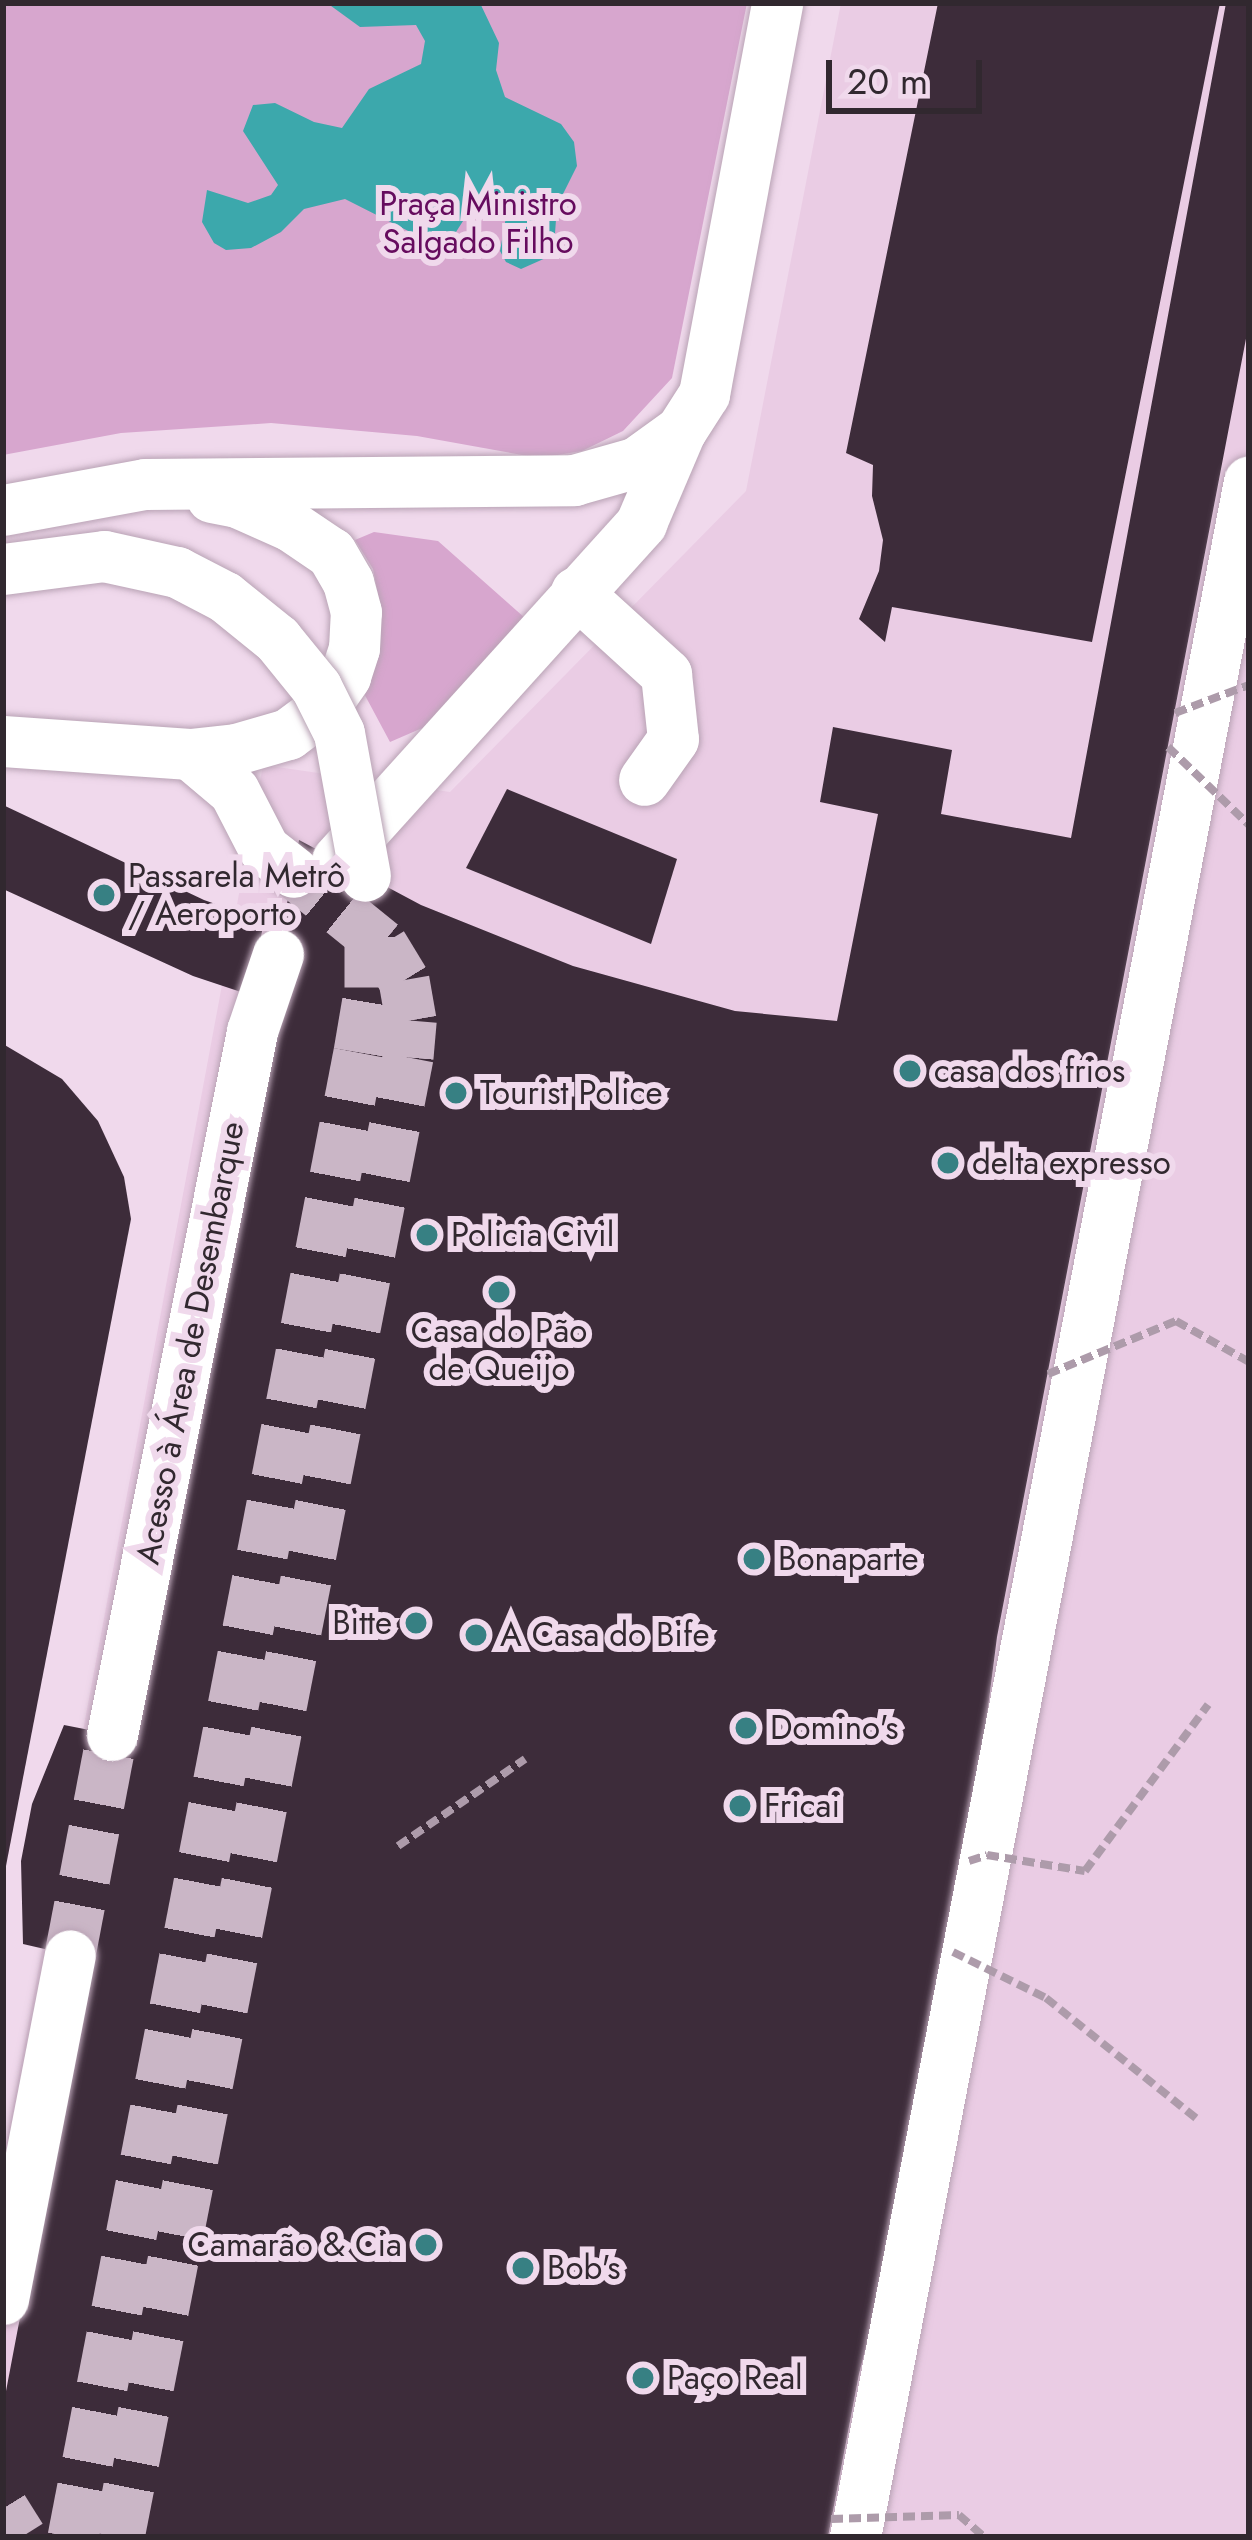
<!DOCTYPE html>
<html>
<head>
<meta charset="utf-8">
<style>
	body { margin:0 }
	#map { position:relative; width:1252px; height:2540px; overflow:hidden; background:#f0d9ec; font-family:Jost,sans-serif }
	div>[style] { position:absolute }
	.built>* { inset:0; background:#eacce4 }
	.green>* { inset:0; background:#d7a6ce }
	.water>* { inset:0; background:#3ca8ac }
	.building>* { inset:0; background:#3d2c3a }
	.minor-tunnel>* { height:51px; margin-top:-25.5px; transform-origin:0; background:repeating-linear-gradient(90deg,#cab6c6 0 51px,transparent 0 77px) }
	.path>* { height:8px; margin-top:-4px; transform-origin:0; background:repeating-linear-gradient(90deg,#ad9baa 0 12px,transparent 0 18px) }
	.roads { filter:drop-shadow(0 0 3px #b9a3b5) drop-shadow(0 0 3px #b9a3b5) }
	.minor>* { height:51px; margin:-25.5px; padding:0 25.5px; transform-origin:25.5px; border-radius:25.5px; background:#fff }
	.path-bridge>* { height:8px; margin-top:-4px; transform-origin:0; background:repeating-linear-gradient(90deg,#ad9baa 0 12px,transparent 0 18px) }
	.bridges { filter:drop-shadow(0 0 3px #b9a3b5) drop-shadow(0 0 3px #b9a3b5) }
	.minor-bridge>* { height:51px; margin:-25.5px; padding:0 25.5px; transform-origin:25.5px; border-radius:25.5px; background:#fff }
	.dots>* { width:33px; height:33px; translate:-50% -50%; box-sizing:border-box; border:6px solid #f0d9ec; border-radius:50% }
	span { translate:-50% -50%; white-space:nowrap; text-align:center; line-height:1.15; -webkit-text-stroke:12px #f0d9ec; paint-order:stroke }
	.park-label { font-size:33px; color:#660b5e }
	.poi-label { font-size:33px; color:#31282f }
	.left { translate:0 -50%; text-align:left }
	.right { translate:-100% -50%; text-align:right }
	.street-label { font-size:33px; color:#31282f }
	.frame { position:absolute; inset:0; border:6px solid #31282f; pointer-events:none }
	.scale { position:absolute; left:826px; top:60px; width:156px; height:54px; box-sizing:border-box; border:6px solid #31282f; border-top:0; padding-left:15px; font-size:36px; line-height:42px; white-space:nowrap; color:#31282f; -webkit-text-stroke:9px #f0d9ec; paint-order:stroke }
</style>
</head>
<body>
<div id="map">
	<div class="built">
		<div style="clip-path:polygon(841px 3px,1249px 3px,1249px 2537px,3px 2537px,3px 2160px,263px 765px,450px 792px,746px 491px)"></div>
	</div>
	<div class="green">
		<div style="clip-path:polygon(3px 3px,747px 3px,672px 378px,623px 431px,582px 451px,539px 458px,417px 436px,271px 423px,121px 433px,3px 455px)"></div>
		<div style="clip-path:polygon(374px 532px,438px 541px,525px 618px,427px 726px,390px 742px,360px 686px,375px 652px,378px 595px,373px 569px,355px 540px)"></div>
	</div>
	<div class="water">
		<div style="clip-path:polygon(327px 3px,480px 3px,499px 43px,496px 70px,505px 97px,561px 124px,574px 142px,577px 166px,557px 206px,554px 247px,548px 257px,521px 269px,506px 262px,500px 251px,506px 217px,488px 209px,472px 207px,456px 232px,426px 240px,345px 199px,304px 209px,281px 232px,251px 248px,226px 250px,214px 243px,202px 222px,207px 190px,248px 203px,271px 195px,278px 185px,243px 131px,253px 105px,275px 103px,314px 122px,342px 128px,369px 89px,421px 64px,425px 41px,416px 25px,360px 27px)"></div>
	</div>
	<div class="building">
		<div style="clip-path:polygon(938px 3px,1220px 3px,1092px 642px,892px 607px,885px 642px,859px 619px,879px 571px,883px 540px,872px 496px,873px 465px,846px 453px)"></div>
		<div style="clip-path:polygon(1226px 3px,1249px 3px,1249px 323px,997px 1637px,964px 1896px,911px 2172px,859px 2374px,828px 2537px,3px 2537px,3px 2407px,88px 1959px,23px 1944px,21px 1861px,32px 1804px,64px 1725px,130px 1738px,299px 840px,421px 905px,573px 966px,735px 1011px,837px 1021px,878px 814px,820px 802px,833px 727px,952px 750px,941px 814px,1071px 838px)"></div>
		<div style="clip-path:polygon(507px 789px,677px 859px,651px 944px,466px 868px)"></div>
		<div style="clip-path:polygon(3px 805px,204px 900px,264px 921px,250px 995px,193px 976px,3px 889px)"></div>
		<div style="clip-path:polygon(3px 1044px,62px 1079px,98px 1121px,124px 1177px,131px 1219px,5px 1871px)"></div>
	</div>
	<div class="minor-tunnel">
		<div style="left:70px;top:1955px;width:224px;rotate:-79.2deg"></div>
		<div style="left:3px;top:2508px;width:34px;rotate:58deg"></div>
		<div style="left:73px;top:2537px;width:1512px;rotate:-79.1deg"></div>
		<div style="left:359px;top:1052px;width:66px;rotate:-80.4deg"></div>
		<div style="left:370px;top:987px;width:65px;rotate:-90deg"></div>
		<div style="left:119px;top:2537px;width:1508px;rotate:-78.95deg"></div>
		<div style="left:408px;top:1057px;width:37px;rotate:-85deg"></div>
		<div style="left:411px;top:1020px;width:41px;rotate:-99.9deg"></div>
		<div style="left:404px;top:980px;width:42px;rotate:-121.4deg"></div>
		<div style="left:382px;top:944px;width:114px;rotate:-141deg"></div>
	</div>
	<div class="path">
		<div style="left:398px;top:1846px;width:154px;rotate:-34.4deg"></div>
	</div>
	<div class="roads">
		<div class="minor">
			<div style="left:3px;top:510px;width:144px;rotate:-10.4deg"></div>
			<div style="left:145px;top:484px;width:429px;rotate:-0.5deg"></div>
			<div style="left:574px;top:480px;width:66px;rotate:-15.9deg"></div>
			<div style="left:637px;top:462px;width:54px;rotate:-36deg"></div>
			<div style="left:681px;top:430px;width:43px;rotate:-57.4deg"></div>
			<div style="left:704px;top:394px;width:398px;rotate:-79.4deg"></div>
			<div style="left:576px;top:592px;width:122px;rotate:42.3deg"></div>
			<div style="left:666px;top:674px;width:65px;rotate:83.9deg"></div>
			<div style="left:673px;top:739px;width:50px;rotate:125.3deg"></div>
			<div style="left:3px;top:741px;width:187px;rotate:4deg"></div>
			<div style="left:190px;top:754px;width:46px;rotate:-6.2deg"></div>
			<div style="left:236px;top:749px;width:54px;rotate:-16.1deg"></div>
			<div style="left:288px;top:734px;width:44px;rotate:-36.6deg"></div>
			<div style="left:323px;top:708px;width:39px;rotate:-55deg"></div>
			<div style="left:345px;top:676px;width:29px;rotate:-72deg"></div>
			<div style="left:354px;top:648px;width:36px;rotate:-87deg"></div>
			<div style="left:356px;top:612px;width:31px;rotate:-105deg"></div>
			<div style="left:348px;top:582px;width:34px;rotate:-120deg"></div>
			<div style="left:331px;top:553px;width:48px;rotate:-146deg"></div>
			<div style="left:291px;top:526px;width:59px;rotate:-156deg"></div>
			<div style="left:237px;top:502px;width:26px;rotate:-169deg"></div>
			<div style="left:190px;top:754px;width:57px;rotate:40.1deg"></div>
			<div style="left:234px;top:791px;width:65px;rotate:62.7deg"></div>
			<div style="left:264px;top:849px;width:37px;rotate:38deg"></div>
			<div style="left:337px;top:860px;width:454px;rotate:-47.9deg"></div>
			<div style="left:641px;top:523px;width:97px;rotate:-66.9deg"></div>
			<div style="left:112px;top:1735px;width:718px;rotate:-78.75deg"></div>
			<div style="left:252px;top:1031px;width:81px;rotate:-71.3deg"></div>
			<div style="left:3px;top:2299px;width:350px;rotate:-79deg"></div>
			<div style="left:855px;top:2537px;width:2093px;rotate:-79.15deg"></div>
		</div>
	</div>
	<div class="path-bridge">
		<div style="left:1175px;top:713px;width:79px;rotate:-20.7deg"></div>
		<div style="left:1168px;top:747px;width:112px;rotate:43.9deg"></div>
		<div style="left:1048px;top:1374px;width:139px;rotate:-22.5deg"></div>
		<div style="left:1176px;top:1321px;width:84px;rotate:29.3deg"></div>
		<div style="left:969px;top:1861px;width:19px;rotate:-18deg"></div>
		<div style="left:987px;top:1855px;width:99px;rotate:9.3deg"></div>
		<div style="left:1085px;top:1871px;width:207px;rotate:-53.5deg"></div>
		<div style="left:953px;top:1952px;width:104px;rotate:26.3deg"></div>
		<div style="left:1046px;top:1998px;width:193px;rotate:38.7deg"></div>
		<div style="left:831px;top:2519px;width:128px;rotate:-1.8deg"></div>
		<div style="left:959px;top:2515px;width:33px;rotate:41deg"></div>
	</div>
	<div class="bridges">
		<div class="minor-bridge">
			<div style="left:3px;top:569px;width:102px;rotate:-7.3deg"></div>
			<div style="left:104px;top:556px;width:75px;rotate:12.4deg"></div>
			<div style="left:177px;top:572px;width:54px;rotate:27.5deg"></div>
			<div style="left:225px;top:597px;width:67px;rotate:38.9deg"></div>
			<div style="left:277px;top:639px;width:62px;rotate:50.9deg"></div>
			<div style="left:316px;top:687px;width:51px;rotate:63.4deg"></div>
			<div style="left:339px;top:733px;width:145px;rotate:79.7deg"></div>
		</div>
	</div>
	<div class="dots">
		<div style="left:104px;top:895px;background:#378083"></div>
		<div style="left:910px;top:1071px;background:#378083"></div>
		<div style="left:456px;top:1093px;background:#378083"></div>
		<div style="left:948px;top:1163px;background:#378083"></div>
		<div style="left:427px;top:1235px;background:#378083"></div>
		<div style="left:499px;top:1292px;background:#378083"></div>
		<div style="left:754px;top:1559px;background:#378083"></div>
		<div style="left:416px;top:1623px;background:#378083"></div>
		<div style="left:476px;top:1635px;background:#378083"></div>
		<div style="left:746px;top:1728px;background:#378083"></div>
		<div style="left:740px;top:1806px;background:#378083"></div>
		<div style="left:426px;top:2245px;background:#378083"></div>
		<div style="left:523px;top:2268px;background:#378083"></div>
		<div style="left:643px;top:2378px;background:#378083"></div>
	</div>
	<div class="park-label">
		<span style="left:478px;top:223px">Praça Ministro<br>Salgado Filho</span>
	</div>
	<div class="poi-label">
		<span class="left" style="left:128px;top:895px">Passarela Metrô<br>/ Aeroporto</span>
		<span class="left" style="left:934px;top:1071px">casa dos frios</span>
		<span class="left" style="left:480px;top:1093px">Tourist Police</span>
		<span class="left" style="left:972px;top:1163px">delta expresso</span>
		<span class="left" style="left:451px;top:1235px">Policia Civil</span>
		<span style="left:499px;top:1350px">Casa do Pão<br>de Queijo</span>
		<span class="left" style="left:778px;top:1559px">Bonaparte</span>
		<span class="right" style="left:392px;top:1623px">Bitte</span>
		<span class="left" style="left:500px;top:1635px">A Casa do Bife</span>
		<span class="left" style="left:770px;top:1728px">Domino's</span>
		<span class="left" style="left:764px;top:1806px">Fricai</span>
		<span class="right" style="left:402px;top:2245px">Camarão &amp; Cia</span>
		<span class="left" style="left:547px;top:2268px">Bob's</span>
		<span class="left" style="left:667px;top:2378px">Paço Real</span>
	</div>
	<div class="street-label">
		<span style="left:190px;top:1343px;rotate:-79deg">Acesso à Área de Desembarque</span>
	</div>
	<div class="frame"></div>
	<div class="scale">20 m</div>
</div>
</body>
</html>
